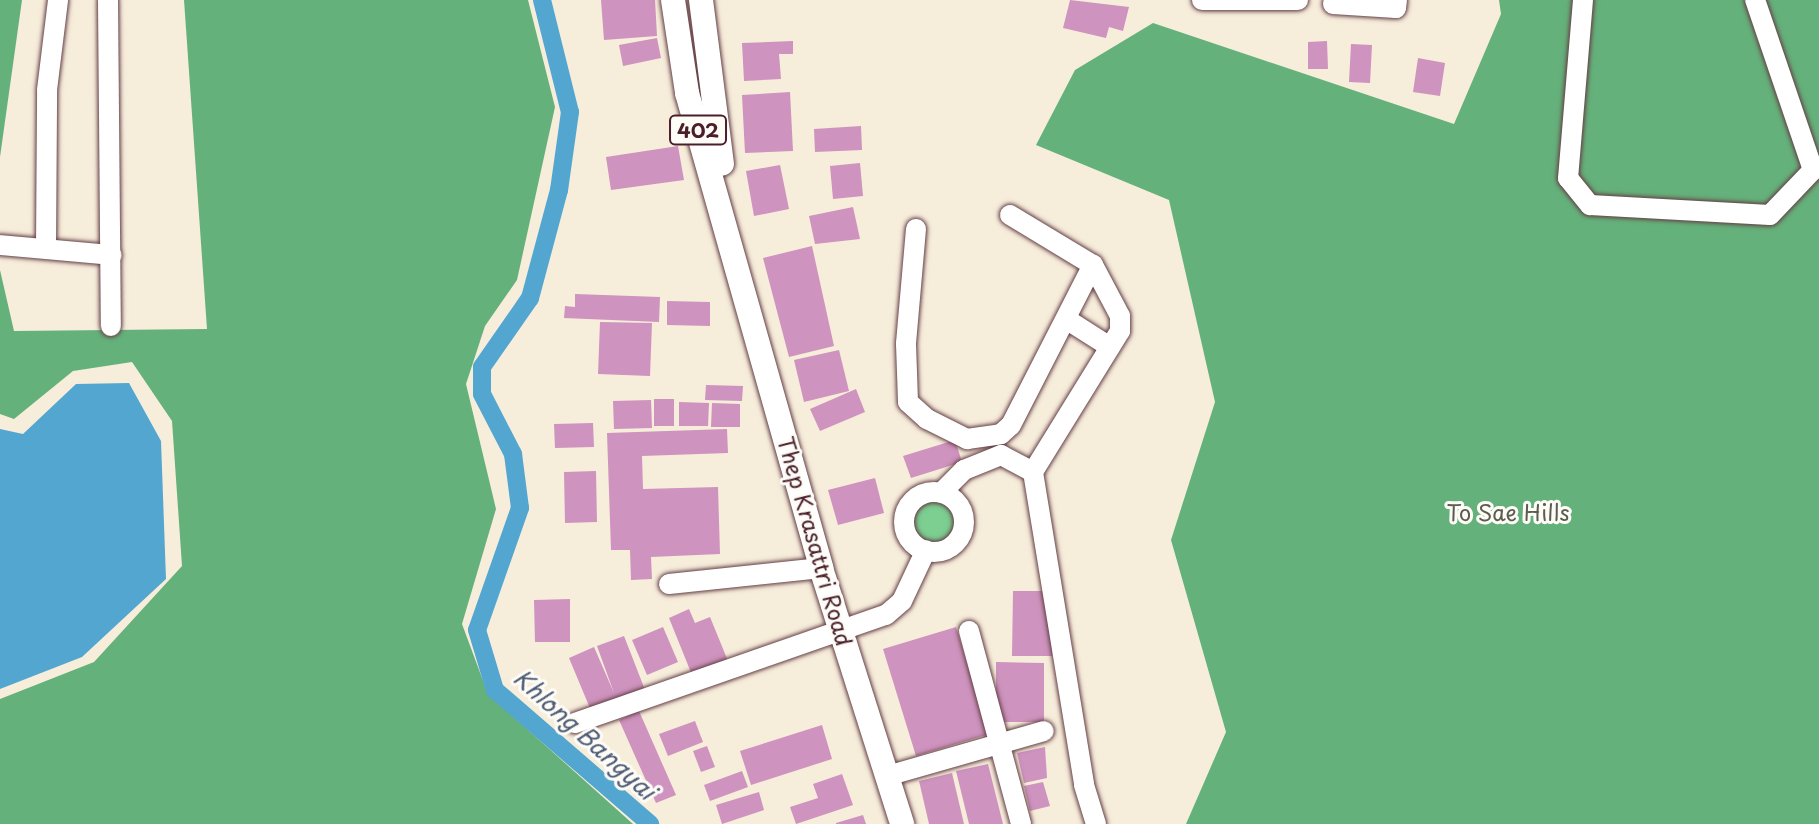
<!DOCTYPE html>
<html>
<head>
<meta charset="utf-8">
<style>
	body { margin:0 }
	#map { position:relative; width:1819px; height:824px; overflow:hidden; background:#f7eddb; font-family:"Playpen Sans",sans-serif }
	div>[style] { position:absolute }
	.green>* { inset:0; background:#7cce91 }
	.round { border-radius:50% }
	.forest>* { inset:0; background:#65b17b }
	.water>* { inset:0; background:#53a6cf }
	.canal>* { height:18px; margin:-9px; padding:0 9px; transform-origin:9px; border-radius:9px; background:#53a6cf }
	.building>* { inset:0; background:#ce93be }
	.roads { filter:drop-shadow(0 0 2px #643e45) drop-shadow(0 0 2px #643e45) }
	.minor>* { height:20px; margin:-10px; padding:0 10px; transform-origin:10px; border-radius:10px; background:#fff }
	.minor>.ring { margin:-10px; padding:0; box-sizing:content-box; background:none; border:20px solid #fff; border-radius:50% }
	.major>* { height:24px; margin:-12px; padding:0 12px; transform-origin:12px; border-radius:12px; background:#fff }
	span { translate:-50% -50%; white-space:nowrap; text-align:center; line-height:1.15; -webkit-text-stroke:6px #fdfcf7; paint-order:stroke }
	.shield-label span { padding:2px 6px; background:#fdfcf7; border:2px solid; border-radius:6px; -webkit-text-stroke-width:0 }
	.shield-label { font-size:20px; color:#4a1f2b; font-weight:700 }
	.park-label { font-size:22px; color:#5c5c4f }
	.street-label { font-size:22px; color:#4a1f2b }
	.water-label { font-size:24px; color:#4e5c75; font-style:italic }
</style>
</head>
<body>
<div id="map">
	<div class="green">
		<div class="round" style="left:914px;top:500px;width:44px;height:44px"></div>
	</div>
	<div class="forest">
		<div style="clip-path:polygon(0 0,22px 0,0 157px)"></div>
		<div style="clip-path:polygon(184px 0,528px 0,555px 107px,517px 280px,485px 326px,466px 384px,496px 509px,462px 624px,488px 694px,633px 824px,0 824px,0 699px,94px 662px,182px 566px,172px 421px,132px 362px,73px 371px,14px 419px,0 414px,0 270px,14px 331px,207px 329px)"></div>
		<div style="clip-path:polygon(1499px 0,1819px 0,1819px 824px,1186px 824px,1226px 732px,1171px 540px,1215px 402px,1169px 200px,1036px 145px,1075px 70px,1153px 23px,1454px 124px,1501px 14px)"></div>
	</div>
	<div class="water">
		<div style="clip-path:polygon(129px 383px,161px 441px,166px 579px,82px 657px,0 689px,0 429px,23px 434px,76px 384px)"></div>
	</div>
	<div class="canal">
		<div style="left:542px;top:0;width:115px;rotate:76deg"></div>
		<div style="left:570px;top:112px;width:79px;rotate:98deg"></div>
		<div style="left:559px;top:190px;width:112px;rotate:105deg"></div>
		<div style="left:530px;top:298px;width:84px;rotate:124.8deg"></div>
		<div style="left:482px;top:367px;width:27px;rotate:90deg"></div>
		<div style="left:482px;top:394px;width:68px;rotate:62.7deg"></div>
		<div style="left:513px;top:454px;width:54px;rotate:82.6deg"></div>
		<div style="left:520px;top:508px;width:129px;rotate:109.4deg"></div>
		<div style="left:477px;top:630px;width:63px;rotate:73.3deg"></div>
		<div style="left:495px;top:690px;width:205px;rotate:40.8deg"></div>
	</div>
	<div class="building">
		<div style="clip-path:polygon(601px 0,655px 0,657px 36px,604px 40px)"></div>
		<div style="clip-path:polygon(1070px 0,1129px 7px,1123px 31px,1109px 27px,1106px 38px,1063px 28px)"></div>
		<div style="clip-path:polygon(657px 38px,661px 58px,623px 66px,619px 45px)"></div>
		<div style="clip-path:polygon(793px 41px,793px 54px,779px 54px,781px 79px,744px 81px,742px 43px)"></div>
		<div style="clip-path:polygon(1327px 41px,1328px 69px,1308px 69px,1308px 42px)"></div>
		<div style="clip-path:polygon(1351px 44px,1372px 45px,1370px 83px,1349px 82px)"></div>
		<div style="clip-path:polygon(1418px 58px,1445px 63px,1440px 96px,1413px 92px)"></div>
		<div style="clip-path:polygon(790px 92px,793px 151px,745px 153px,742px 95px)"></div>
		<div style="clip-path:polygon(861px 126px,862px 150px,815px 152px,814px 129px)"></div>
		<div style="clip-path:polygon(678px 146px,684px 180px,611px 190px,606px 157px)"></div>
		<div style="clip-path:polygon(860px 163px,863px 196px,833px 199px,830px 166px)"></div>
		<div style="clip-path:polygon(780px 165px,789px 209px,754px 216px,746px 171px)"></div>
		<div style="clip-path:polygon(853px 207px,860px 239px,815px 244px,809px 216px)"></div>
		<div style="clip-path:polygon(812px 246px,834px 346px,789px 357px,763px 258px)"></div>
		<div style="clip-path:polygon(575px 294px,660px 297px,659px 322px,564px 318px,565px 306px,575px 307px)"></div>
		<div style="clip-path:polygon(667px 301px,710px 302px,710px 326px,667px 325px)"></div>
		<div style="clip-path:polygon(600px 322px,652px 323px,650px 376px,598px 374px)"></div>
		<div style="clip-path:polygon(839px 350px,849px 391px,804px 402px,794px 360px)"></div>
		<div style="clip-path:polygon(706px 385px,743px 386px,742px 401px,705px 400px)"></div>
		<div style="clip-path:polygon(856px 389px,865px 412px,820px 431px,810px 409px)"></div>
		<div style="clip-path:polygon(654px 399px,674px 399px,674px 426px,654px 426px)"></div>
		<div style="clip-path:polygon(651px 400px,652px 428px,614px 429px,613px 401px)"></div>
		<div style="clip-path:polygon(679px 402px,709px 403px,708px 426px,679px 426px)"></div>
		<div style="clip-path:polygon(712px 403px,740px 404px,740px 427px,711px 427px)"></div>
		<div style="clip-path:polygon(593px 423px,594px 447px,555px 448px,554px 424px)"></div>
		<div style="clip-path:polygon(727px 429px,728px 453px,642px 456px,643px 489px,718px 487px,720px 554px,651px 557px,652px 579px,631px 580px,630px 550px,611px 550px,607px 433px)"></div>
		<div style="clip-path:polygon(955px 440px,962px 462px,911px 478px,903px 456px)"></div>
		<div style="clip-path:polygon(596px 471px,597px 522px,565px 523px,564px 472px)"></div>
		<div style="clip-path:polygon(875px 478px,884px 513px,838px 525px,828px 490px)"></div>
		<div style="clip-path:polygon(1013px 591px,1053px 591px,1052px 656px,1012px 656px)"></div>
		<div style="clip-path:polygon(570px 599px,570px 642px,535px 642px,534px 600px)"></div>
		<div style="clip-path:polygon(689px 609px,695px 623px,710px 617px,728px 661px,692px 675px,669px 618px)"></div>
		<div style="clip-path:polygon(663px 627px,678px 662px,647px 675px,632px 640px)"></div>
		<div style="clip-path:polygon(956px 627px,989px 734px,916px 756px,883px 649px)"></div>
		<div style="clip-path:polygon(624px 636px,647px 695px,592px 713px,569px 658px,594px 647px,614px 693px,597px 646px)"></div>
		<div style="clip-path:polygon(996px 662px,1044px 663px,1044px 722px,996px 722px)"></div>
		<div style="clip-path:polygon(639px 711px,676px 795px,656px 803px,619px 720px)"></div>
		<div style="clip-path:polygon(695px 721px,703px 742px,668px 756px,659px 734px)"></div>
		<div style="clip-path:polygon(822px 725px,832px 759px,751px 785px,740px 751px)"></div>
		<div style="clip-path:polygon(707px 746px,715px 767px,701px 772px,693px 751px)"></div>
		<div style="clip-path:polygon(1045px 747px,1047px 778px,1024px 783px,1017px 753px)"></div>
		<div style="clip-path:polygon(988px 764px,1003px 824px,969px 824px,956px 771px)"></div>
		<div style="clip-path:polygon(742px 771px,748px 787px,710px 801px,704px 785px)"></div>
		<div style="clip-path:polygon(952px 773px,964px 824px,929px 824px,919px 781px)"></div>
		<div style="clip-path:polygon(842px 774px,853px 805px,796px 824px,790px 807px,818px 798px,813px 784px)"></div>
		<div style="clip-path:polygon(1043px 782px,1050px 806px,1030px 811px,1024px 786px)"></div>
		<div style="clip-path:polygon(759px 792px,764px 810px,722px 824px,716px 805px)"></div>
		<div style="clip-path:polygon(863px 815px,866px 824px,836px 824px,836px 823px)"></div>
	</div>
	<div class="roads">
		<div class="minor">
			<div style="left:108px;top:0;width:326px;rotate:89.5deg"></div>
			<div style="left:1202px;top:0;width:96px"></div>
			<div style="left:1583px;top:0;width:179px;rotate:94.8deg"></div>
			<div style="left:1568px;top:178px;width:35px;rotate:51deg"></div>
			<div style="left:1590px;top:205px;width:180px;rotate:3.2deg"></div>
			<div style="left:1770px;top:215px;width:62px;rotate:-46.3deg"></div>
			<div style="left:1813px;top:170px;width:180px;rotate:-108.8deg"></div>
			<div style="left:1333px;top:4px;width:63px;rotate:3.6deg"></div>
			<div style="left:1396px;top:8px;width:8px;rotate:-83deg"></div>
			<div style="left:1010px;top:215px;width:97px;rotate:31.1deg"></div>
			<div style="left:1093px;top:265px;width:58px;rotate:62.1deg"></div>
			<div style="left:1120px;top:316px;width:15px;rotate:90deg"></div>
			<div style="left:1120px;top:331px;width:166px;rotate:121.7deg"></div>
			<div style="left:916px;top:229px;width:115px;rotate:95deg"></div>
			<div style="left:906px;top:344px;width:58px;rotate:88deg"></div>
			<div style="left:908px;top:402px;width:25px;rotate:42deg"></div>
			<div style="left:927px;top:419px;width:45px;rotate:26.6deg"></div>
			<div style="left:967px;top:439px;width:34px;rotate:-8deg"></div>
			<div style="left:1001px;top:434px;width:13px;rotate:-42deg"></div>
			<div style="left:1011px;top:425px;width:180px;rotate:-62.9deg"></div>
			<div style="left:0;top:245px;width:112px;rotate:5.1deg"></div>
			<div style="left:46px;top:248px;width:158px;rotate:-89.6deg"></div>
			<div style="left:47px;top:90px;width:91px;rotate:-83deg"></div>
			<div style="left:1066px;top:319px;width:52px;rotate:32.5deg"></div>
			<div class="ring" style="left:904px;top:492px;width:40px;height:40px"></div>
			<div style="left:941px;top:493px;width:33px;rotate:-45deg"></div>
			<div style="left:964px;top:470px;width:40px;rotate:-22deg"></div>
			<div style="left:1001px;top:455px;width:36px;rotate:28deg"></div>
			<div style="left:1033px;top:472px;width:317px;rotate:80.7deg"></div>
			<div style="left:1084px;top:785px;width:41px;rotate:72.9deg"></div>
			<div style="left:669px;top:584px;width:153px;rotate:-6deg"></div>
			<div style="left:969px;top:631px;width:200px;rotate:74.9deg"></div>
			<div style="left:575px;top:723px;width:329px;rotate:-19.2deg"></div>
			<div style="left:886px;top:615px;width:21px;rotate:-41deg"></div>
			<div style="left:902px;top:601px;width:56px;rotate:-64.8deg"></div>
			<div style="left:887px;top:776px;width:163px;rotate:-16deg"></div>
		</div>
		<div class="major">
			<div style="left:673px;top:0;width:94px;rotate:81.4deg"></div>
			<div style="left:687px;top:93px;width:494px;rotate:74.2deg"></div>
			<div style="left:821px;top:568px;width:269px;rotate:72.4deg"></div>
			<div style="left:701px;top:0;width:165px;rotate:82.7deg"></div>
		</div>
	</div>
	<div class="shield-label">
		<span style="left:698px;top:130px">402</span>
	</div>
	<div class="park-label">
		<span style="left:1508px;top:512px">To Sae Hills</span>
	</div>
	<div class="street-label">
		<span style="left:816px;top:541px;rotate:74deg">Thep Krasattri Road</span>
	</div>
	<div class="water-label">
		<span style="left:585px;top:734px;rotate:42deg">Khlong Bangyai</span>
	</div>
</div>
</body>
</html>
